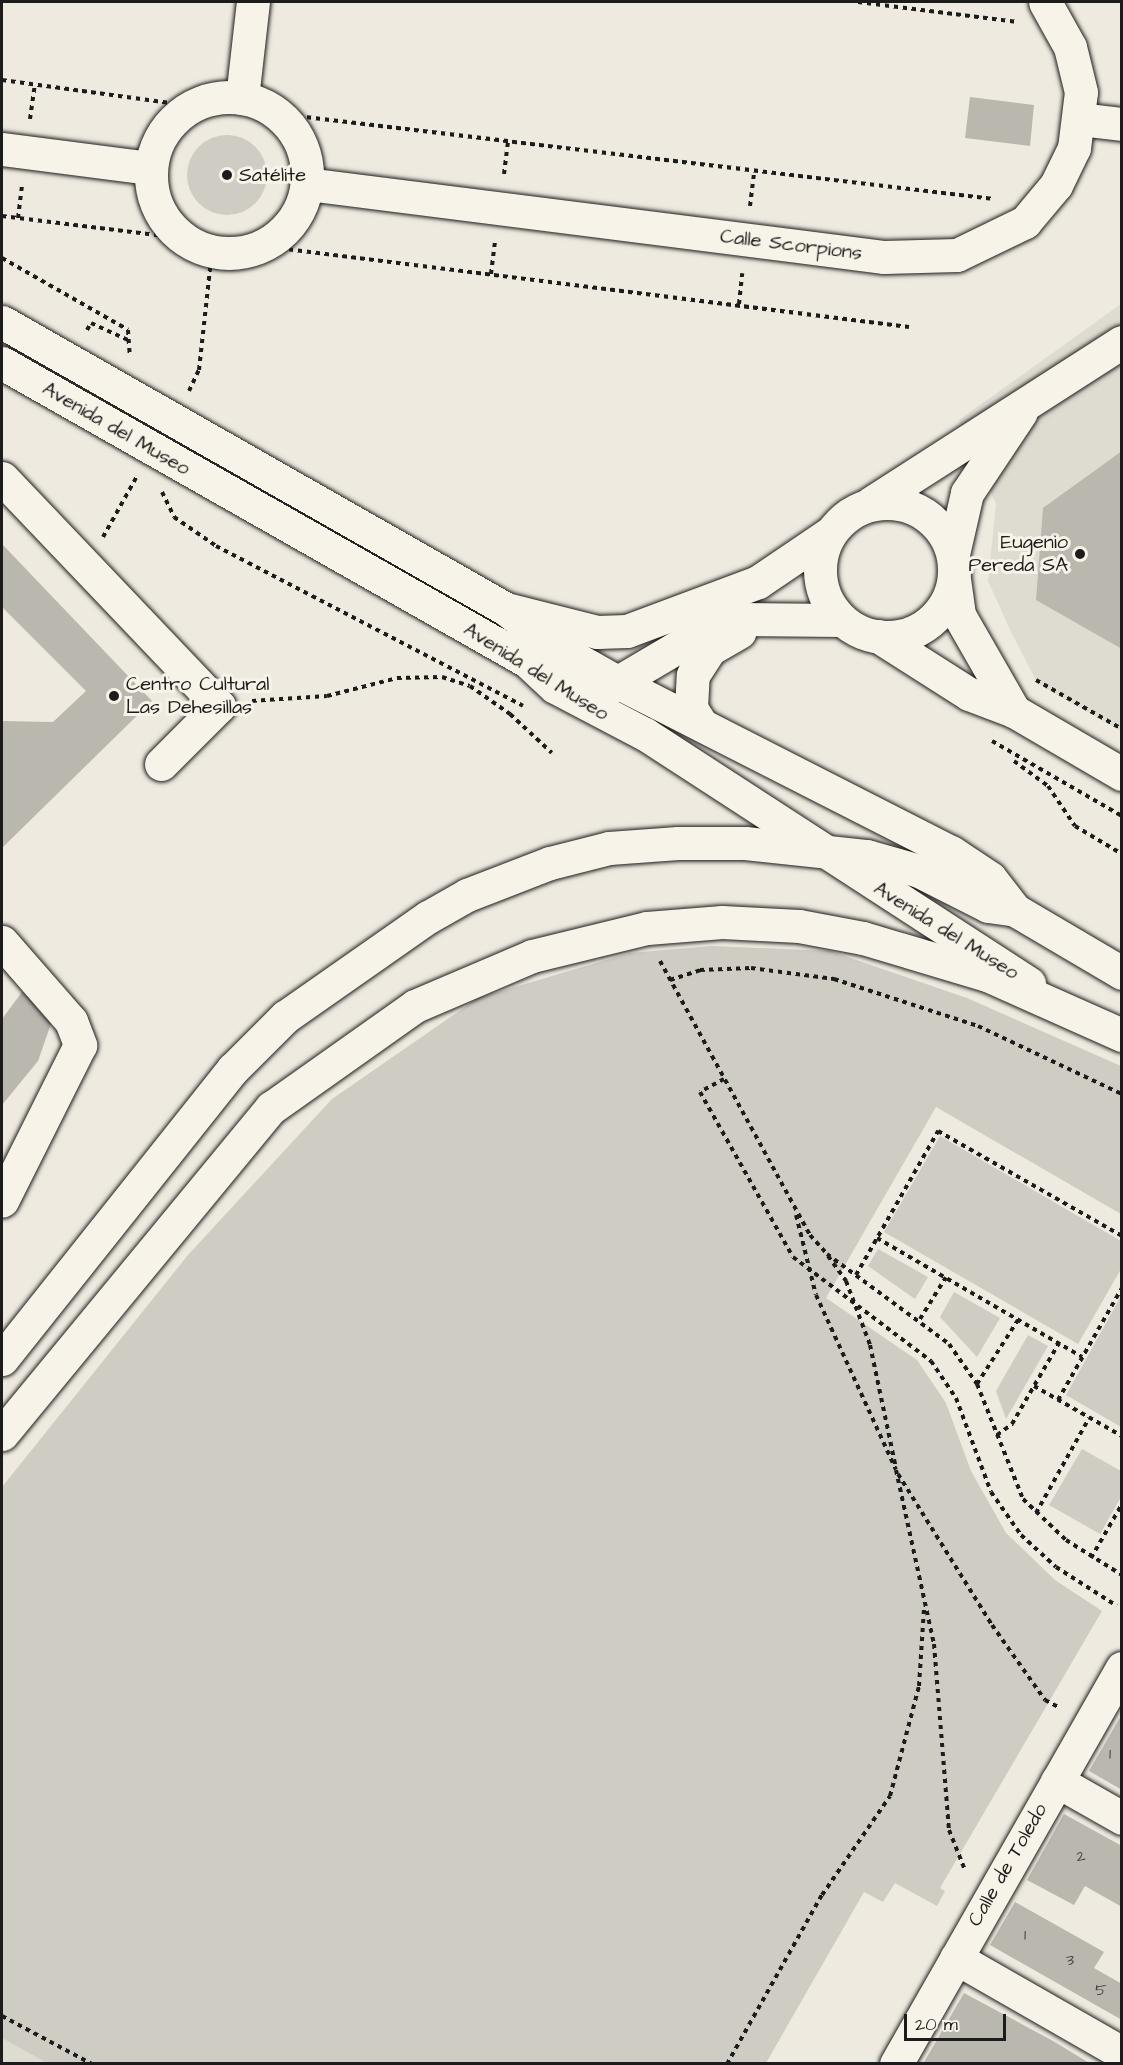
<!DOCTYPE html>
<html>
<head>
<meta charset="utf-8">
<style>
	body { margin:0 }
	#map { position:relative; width:1123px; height:2065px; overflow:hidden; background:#eeeae0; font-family:"Architects Daughter",sans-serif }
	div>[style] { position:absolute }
	.built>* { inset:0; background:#dedbd1 }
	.green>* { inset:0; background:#cfccc3 }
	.round { border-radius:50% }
	.building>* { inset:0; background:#bab7af }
	.path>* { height:4px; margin-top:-2px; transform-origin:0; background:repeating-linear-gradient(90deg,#1c1c1c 0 4.5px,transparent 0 9px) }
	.roads { filter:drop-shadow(0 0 2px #1c1c1c) drop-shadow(0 0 2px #1c1c1c) }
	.minor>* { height:33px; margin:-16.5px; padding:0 16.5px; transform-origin:16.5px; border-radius:16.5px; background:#f7f3e8 }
	.minor>.ring { margin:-16.5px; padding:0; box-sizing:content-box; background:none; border:33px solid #f7f3e8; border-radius:50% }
	.major>* { height:33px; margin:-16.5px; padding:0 16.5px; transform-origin:16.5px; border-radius:16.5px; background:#f7f3e8 }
	.highway>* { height:33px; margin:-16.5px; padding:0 16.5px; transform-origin:16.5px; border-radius:16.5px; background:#f7f3e8 }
	.dots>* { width:16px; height:16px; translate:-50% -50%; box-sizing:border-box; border:3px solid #f7f3e8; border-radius:50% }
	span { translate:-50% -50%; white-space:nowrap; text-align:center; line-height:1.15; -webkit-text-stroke:6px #f7f3e8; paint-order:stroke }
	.number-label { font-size:16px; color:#444341 }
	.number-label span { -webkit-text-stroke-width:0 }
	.poi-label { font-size:20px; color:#1c1c1c }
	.left { translate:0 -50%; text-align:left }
	.right { translate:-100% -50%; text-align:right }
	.street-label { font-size:20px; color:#1c1c1c }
	.frame { position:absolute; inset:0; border:3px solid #1c1c1c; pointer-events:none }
	.scale { position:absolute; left:904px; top:2014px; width:102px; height:27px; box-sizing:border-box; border:3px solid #1c1c1c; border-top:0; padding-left:8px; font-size:18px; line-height:21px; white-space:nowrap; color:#1c1c1c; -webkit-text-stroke:4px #f7f3e8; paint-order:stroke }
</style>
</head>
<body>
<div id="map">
	<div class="built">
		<div style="clip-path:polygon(1121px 304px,1121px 731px,1038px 684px,1012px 634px,988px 581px,996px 504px,959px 420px)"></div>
		<div style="clip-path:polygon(2px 2036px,53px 2063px,2px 2063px)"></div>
	</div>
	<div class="green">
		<div class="round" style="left:187px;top:135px;width:80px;height:80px"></div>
		<div style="clip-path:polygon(712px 946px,830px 951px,967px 998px,1121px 1066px,1121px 1214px,936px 1107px,826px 1298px,917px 1360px,946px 1403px,971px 1471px,1006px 1533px,1055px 1580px,1102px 1611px,940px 1888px,945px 1891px,937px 1906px,895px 1883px,883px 1902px,864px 1892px,766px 2063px,49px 2064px,2px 2038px,2px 1487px,188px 1255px,332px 1099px,478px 998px,630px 953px)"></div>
		<div style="clip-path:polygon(940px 1136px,1121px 1241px,1121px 1269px,1078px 1344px,884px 1232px)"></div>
		<div style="clip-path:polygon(878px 1249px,928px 1277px,915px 1299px,868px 1266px)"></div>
		<div style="clip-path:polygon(954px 1292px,1000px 1318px,977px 1357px,940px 1317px)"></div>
		<div style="clip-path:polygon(1121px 1296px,1121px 1427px,1066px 1395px)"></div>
		<div style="clip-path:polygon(1028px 1335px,1048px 1346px,1006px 1419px,996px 1391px)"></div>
		<div style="clip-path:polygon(1082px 1449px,1121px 1471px,1121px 1497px,1100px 1534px,1049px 1505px)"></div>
	</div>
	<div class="building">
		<div style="clip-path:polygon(970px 97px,1034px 105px,1030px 146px,965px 138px)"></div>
		<div style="clip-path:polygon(1122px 451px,1122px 649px,1036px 600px,1043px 508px)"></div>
		<div style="clip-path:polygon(2px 544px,152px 701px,2px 848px,2px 721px,53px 722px,86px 691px,2px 607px)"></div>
		<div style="clip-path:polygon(22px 992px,53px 1018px,38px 1061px,2px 1105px,2px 1019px)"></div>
		<div style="clip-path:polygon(1122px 1714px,1122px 1790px,1089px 1771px)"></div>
		<div style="clip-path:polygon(1064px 1814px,1122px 1846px,1122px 1907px,1085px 1886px,1074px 1905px,1027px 1880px)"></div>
		<div style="clip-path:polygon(1015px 1902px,1104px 1952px,1094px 1968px,1122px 1984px,1122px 2020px,990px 1945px)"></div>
		<div style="clip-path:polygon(964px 1993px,1053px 2041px,1091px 2064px,923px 2064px)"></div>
	</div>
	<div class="path">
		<div style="left:858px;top:2px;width:161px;rotate:7.1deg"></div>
		<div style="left:2px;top:80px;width:192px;rotate:7.8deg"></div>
		<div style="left:280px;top:114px;width:719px;rotate:6.79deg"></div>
		<div style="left:30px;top:119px;width:35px;rotate:-82deg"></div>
		<div style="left:504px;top:174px;width:32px;rotate:-83deg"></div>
		<div style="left:750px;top:206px;width:35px;rotate:-83deg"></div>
		<div style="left:2px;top:216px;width:180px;rotate:7deg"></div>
		<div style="left:18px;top:218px;width:32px;rotate:-83deg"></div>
		<div style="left:262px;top:246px;width:652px;rotate:7.14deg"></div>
		<div style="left:2px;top:258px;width:145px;rotate:29.7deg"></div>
		<div style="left:128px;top:330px;width:27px;rotate:86deg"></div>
		<div style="left:491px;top:274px;width:33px;rotate:-83deg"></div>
		<div style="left:739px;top:304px;width:31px;rotate:-84deg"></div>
		<div style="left:87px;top:330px;width:8px;rotate:-60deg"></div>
		<div style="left:91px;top:323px;width:43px;rotate:24.8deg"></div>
		<div style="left:189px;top:391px;width:23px;rotate:-65deg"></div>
		<div style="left:199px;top:370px;width:120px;rotate:-83.8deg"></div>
		<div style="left:162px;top:492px;width:28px;rotate:64deg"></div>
		<div style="left:174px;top:517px;width:51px;rotate:34.6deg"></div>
		<div style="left:216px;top:546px;width:346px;rotate:27.5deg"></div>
		<div style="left:103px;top:537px;width:68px;rotate:-60.8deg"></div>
		<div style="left:1036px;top:680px;width:99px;rotate:29.7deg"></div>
		<div style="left:252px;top:701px;width:75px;rotate:-3.8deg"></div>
		<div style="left:327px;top:696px;width:72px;rotate:-14.4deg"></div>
		<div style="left:397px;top:678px;width:45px;rotate:-1.3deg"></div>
		<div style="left:442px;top:677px;width:29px;rotate:18deg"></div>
		<div style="left:470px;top:686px;width:49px;rotate:35deg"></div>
		<div style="left:510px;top:714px;width:57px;rotate:42.9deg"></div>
		<div style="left:992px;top:741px;width:150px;rotate:30deg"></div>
		<div style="left:1014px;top:761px;width:42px;rotate:36.3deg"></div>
		<div style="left:1048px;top:786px;width:48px;rotate:56deg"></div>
		<div style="left:1075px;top:826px;width:55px;rotate:30.8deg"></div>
		<div style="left:660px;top:961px;width:312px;rotate:61.3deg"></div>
		<div style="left:810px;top:1235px;width:25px;rotate:48deg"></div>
		<div style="left:827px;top:1254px;width:152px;rotate:36.4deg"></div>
		<div style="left:949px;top:1344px;width:49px;rotate:55deg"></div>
		<div style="left:977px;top:1384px;width:124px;rotate:68.2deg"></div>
		<div style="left:1023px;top:1499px;width:59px;rotate:43.6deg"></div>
		<div style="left:1066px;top:1540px;width:66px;rotate:32deg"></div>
		<div style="left:670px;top:980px;width:32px;rotate:-18deg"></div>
		<div style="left:700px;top:970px;width:51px;rotate:-2.2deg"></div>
		<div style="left:751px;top:968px;width:84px;rotate:7.5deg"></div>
		<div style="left:834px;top:979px;width:151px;rotate:18.1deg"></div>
		<div style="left:978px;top:1026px;width:159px;rotate:25.3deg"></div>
		<div style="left:724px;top:1079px;width:27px;rotate:152deg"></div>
		<div style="left:700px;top:1092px;width:189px;rotate:60.6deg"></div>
		<div style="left:793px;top:1257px;width:173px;rotate:37deg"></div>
		<div style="left:931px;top:1361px;width:45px;rotate:56deg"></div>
		<div style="left:956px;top:1398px;width:100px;rotate:69.6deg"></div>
		<div style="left:991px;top:1492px;width:52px;rotate:55.1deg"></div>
		<div style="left:1021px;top:1535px;width:47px;rotate:42.4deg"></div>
		<div style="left:1056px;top:1567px;width:72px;rotate:32.6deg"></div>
		<div style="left:796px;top:1215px;width:82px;rotate:76deg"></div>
		<div style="left:816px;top:1295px;width:192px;rotate:65.4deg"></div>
		<div style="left:896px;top:1470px;width:178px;rotate:77.7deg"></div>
		<div style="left:934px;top:1644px;width:187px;rotate:85.4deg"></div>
		<div style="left:949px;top:1830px;width:43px;rotate:68.2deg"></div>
		<div style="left:877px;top:1238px;width:237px;rotate:30.1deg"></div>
		<div style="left:828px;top:1256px;width:31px;rotate:54deg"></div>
		<div style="left:846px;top:1281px;width:68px;rotate:69.4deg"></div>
		<div style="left:870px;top:1345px;width:122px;rotate:78.1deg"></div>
		<div style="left:856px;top:1275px;width:166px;rotate:-60.3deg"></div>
		<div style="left:938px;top:1131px;width:212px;rotate:29.7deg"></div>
		<div style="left:920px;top:1319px;width:49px;rotate:-58.2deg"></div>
		<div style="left:977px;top:1384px;width:76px;rotate:-57.4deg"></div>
		<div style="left:1034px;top:1386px;width:101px;rotate:29.6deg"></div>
		<div style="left:1058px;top:1400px;width:129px;rotate:-60.3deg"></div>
		<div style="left:997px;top:1435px;width:19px;rotate:-36deg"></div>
		<div style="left:1012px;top:1424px;width:94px;rotate:-59.9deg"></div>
		<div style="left:898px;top:1474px;width:178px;rotate:58.1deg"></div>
		<div style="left:992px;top:1625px;width:92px;rotate:54.8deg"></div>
		<div style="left:1045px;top:1700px;width:15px;rotate:28deg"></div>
		<div style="left:1036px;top:1513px;width:109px;rotate:-60.8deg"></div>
		<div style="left:1091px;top:1558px;width:62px;rotate:-60.1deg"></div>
		<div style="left:2px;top:2016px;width:102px;rotate:28.1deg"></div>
		<div style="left:727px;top:2064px;width:194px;rotate:-60.7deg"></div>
		<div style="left:822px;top:1895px;width:120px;rotate:-55.5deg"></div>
		<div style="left:890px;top:1796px;width:114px;rotate:-75.2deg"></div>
		<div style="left:919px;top:1686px;width:78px;rotate:-86.3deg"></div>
	</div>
	<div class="roads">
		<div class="minor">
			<div class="ring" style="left:151px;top:97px;width:123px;height:123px"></div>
			<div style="left:242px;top:98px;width:97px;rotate:-83.5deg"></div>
			<div style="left:1080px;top:119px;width:42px;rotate:6.8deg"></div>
			<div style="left:2px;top:149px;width:149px;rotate:7.3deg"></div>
			<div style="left:307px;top:184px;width:582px;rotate:7.21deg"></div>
			<div style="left:884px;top:257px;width:73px;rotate:-1.6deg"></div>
			<div style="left:957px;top:255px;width:76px;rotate:-25.9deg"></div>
			<div style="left:1025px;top:222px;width:48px;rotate:-50deg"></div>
			<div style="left:1056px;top:185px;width:41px;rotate:-64.1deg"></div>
			<div style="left:1074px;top:148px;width:56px;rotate:-82.9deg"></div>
			<div style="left:1081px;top:92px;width:46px;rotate:-103.7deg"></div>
			<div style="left:1070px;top:47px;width:51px;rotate:-119.1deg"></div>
			<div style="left:2px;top:478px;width:315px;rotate:46.4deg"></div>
			<div style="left:219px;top:706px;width:82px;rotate:135deg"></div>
			<div class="ring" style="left:820px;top:503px;width:101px;height:101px"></div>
			<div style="left:871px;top:503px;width:298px;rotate:-32.7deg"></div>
			<div style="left:953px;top:554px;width:63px;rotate:-77.1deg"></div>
			<div style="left:967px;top:493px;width:97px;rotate:-56.3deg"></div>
			<div style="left:954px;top:579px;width:36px;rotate:82deg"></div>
			<div style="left:959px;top:615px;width:111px;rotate:60.2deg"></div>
			<div style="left:506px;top:609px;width:94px;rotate:14.2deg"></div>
			<div style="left:597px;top:632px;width:30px;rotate:-2deg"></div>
			<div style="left:627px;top:631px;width:140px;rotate:-20.5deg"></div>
			<div style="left:758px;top:582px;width:86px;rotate:-34.1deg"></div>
			<div style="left:878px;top:636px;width:108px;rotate:32.5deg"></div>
			<div style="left:969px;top:694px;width:48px;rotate:20.7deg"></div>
			<div style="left:1014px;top:711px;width:125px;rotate:30.3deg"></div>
			<div style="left:552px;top:669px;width:40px;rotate:25deg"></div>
			<div style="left:588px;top:686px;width:20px;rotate:6deg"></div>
			<div style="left:608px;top:688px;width:124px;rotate:-30.5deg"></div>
			<div style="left:715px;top:625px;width:25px;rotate:-14deg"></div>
			<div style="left:739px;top:619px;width:102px;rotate:0.6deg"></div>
			<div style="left:701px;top:724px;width:19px;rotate:-122deg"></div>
			<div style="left:691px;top:708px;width:33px;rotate:-87deg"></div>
			<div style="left:693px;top:675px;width:31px;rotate:-57deg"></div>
			<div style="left:710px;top:649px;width:34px;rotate:-30deg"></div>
			<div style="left:2px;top:942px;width:105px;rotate:48.9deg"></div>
			<div style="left:71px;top:1021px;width:26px;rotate:69deg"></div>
			<div style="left:80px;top:1045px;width:174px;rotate:116.6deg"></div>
			<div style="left:1057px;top:1781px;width:75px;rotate:29.6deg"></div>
			<div style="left:956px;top:1958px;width:191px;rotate:29.8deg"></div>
			<div style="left:896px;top:2064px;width:456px;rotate:-60.3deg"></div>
		</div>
		<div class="major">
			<div style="left:2px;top:322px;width:580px;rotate:29.66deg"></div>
			<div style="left:506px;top:609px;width:56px;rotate:38.5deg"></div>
			<div style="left:550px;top:644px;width:79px;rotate:29.5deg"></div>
			<div style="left:619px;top:683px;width:373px;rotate:27deg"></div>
			<div style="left:951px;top:852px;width:47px;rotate:33.7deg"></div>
			<div style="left:990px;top:878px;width:41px;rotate:52deg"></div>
			<div style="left:2px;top:363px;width:604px;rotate:29.58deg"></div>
			<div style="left:527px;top:661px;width:38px;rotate:43deg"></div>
			<div style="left:555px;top:687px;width:102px;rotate:27.6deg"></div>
			<div style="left:645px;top:734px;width:458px;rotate:33deg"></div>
		</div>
		<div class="highway">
			<div style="left:2px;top:1359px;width:371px;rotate:-51.5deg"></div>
			<div style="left:233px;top:1069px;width:74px;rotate:-45deg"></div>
			<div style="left:285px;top:1017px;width:174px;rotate:-35deg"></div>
			<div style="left:428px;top:917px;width:45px;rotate:-29.4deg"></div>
			<div style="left:467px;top:895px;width:89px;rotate:-21.1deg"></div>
			<div style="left:550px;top:863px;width:61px;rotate:-14.3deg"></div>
			<div style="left:609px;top:848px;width:69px;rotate:-4.1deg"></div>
			<div style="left:678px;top:843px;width:67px"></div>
			<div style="left:745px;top:843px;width:123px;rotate:6.1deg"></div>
			<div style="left:867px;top:856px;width:54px;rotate:16.1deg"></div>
			<div style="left:919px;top:871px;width:77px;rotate:26.9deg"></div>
			<div style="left:988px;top:906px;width:27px;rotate:8deg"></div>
			<div style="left:1015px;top:910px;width:124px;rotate:30.5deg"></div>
			<div style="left:2px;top:1434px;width:423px;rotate:-50.5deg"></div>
			<div style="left:271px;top:1108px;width:176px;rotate:-35.3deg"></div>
			<div style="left:415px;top:1006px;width:127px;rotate:-23.1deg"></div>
			<div style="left:532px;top:956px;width:118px;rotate:-13.7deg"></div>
			<div style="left:647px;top:928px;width:75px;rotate:-4.6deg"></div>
			<div style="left:722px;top:922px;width:77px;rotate:3deg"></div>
			<div style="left:799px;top:926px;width:65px;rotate:10.6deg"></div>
			<div style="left:863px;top:938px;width:129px;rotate:16.6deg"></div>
			<div style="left:987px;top:975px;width:148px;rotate:24deg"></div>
		</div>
	</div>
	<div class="dots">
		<div style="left:227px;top:175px;background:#1c1c1c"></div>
		<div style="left:1080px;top:554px;background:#1c1c1c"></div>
		<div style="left:114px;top:696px;background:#1c1c1c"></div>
	</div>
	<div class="number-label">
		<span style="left:1110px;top:1754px">1</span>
		<span style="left:1081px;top:1856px">2</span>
		<span style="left:1025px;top:1935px">1</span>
		<span style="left:1070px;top:1960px">3</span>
		<span style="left:1101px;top:1990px">5</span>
	</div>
	<div class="poi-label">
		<span class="left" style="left:239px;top:175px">Satélite</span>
		<span class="right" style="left:1068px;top:554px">Eugenio<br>Pereda SA</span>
		<span class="left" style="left:126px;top:696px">Centro Cultural<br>Las Dehesillas</span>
	</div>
	<div class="street-label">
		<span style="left:791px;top:245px;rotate:7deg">Calle Scorpions</span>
		<span style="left:116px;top:429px;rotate:30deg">Avenida del Museo</span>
		<span style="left:536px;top:672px;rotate:32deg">Avenida del Museo</span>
		<span style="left:946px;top:931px;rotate:32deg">Avenida del Museo</span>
		<span style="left:1008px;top:1865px;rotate:-60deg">Calle de Toledo</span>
	</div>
	<div class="frame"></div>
	<div class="scale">20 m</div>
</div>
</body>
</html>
